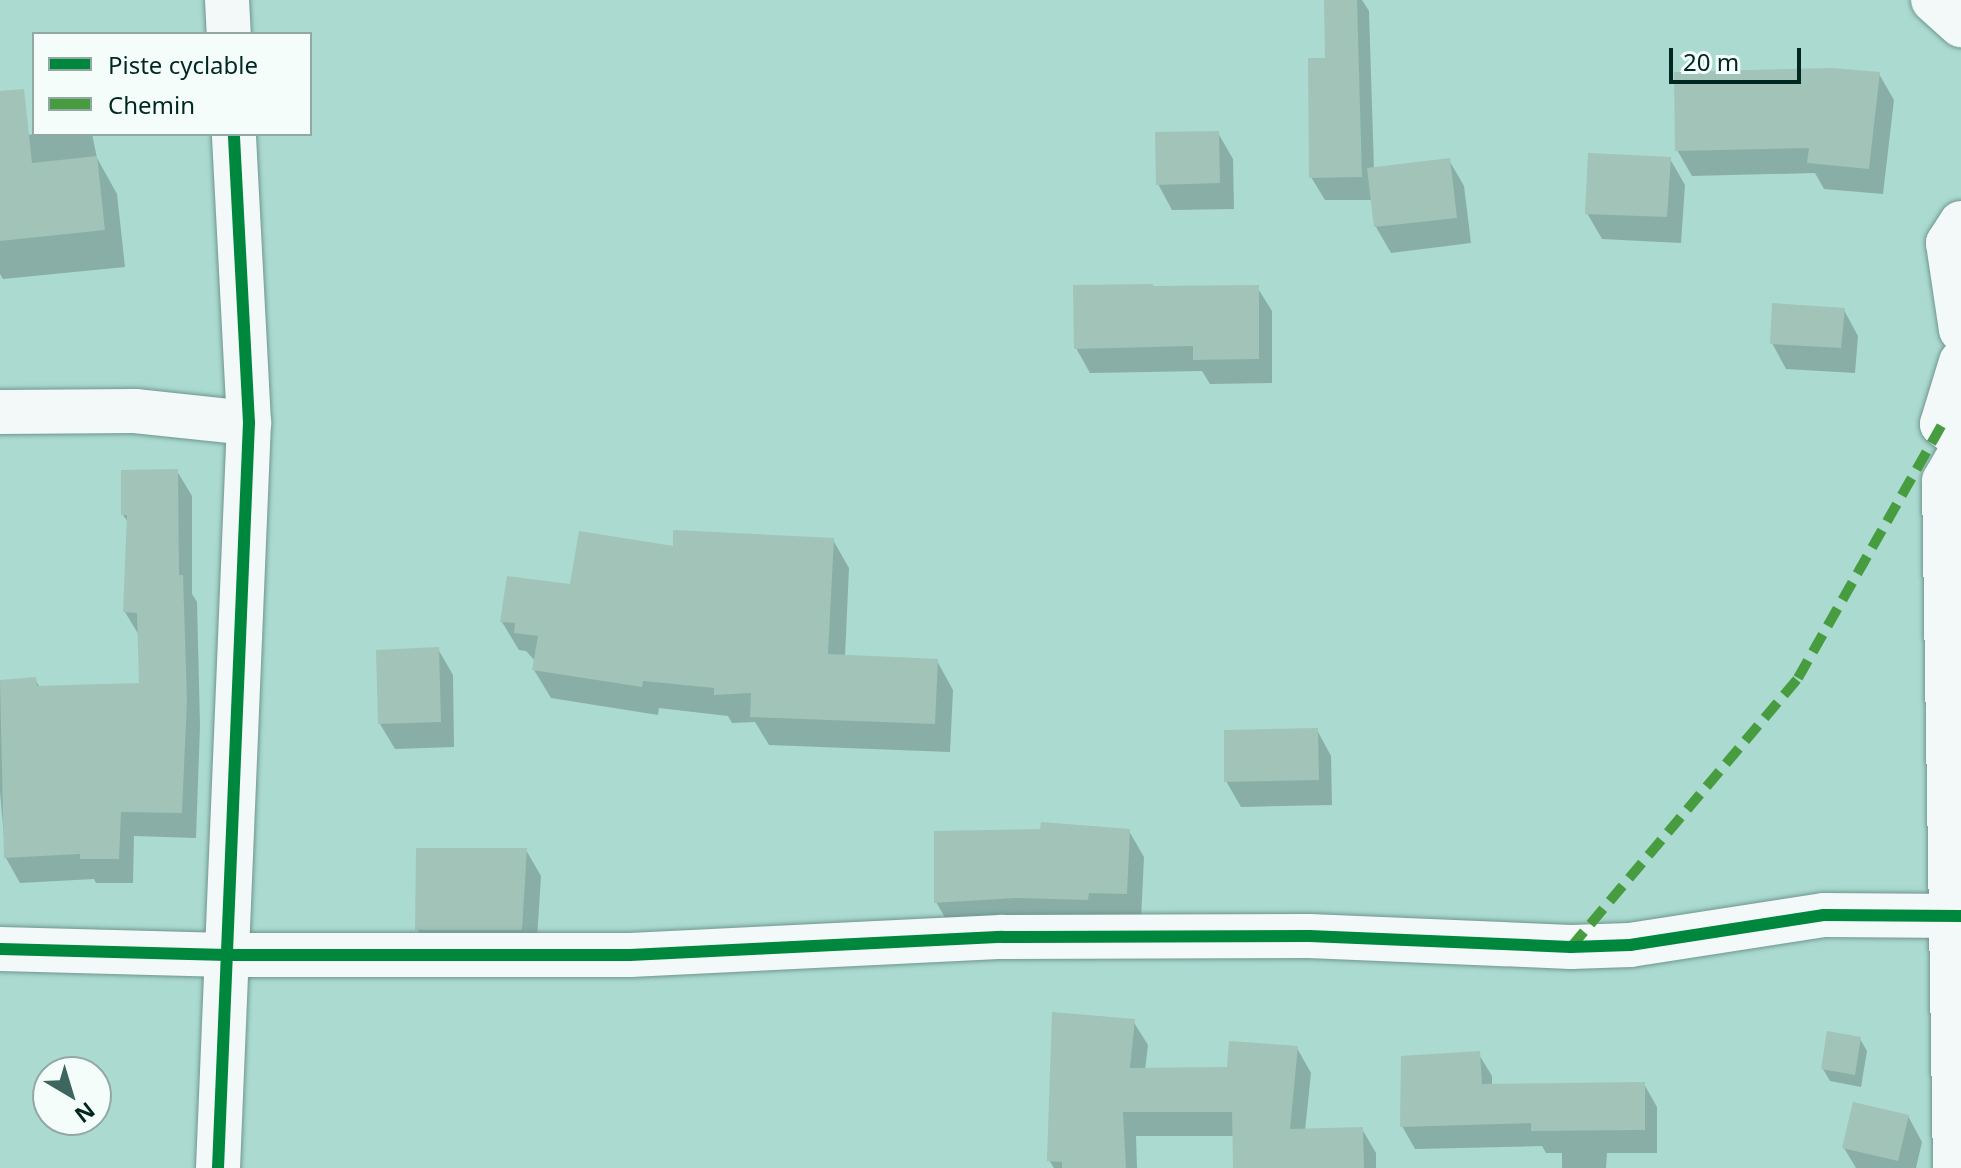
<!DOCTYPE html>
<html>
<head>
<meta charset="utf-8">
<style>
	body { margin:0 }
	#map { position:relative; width:1961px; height:1168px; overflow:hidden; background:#abdad0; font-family:"Noto Sans",sans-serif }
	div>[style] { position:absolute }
	.shadow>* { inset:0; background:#0003 }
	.building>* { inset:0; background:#a1c3b8 }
	.roads { filter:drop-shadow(0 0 2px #6f968f) drop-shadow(0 0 2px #6f968f) }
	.minor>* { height:44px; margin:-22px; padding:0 22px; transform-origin:22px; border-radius:22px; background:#f2f9f8 }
	.quiet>* { height:10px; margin-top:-5px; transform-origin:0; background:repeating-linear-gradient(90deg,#479c3f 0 20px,transparent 0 30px) }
	.cycleway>* { height:12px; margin:-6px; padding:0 6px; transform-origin:6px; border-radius:6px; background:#00873e }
	span { translate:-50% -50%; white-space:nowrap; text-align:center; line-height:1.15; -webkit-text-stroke:8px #f5fdfb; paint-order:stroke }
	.legend { position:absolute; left:32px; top:32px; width:280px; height:104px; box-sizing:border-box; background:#f5fdfb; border:2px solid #93a7a4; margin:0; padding:10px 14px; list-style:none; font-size:24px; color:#012721 }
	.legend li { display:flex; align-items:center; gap:16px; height:40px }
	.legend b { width:40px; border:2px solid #93a7a4 }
	.north { position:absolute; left:32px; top:1056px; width:80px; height:80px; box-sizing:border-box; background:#f5fdfb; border:2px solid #93a7a4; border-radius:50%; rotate:142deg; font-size:22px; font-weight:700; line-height:32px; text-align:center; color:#012721 }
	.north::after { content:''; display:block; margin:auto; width:28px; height:36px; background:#3c665e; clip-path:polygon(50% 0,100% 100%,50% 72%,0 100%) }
	.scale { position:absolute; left:1669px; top:48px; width:132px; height:36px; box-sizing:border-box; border:4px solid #012721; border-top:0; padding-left:10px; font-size:24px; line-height:28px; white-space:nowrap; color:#012721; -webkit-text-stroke:6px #f5fdfb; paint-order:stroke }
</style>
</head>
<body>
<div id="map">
	<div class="shadow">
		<div style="clip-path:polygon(1326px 0,1362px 0,1369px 11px,1374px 169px,1449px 160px,1464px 186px,1471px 243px,1391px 253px,1376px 227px,1373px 200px,1325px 200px,1311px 177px,1327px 60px)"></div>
		<div style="clip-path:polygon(1879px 74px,1894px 100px,1883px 194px,1824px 189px,1815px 173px,1692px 176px,1677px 150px)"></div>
		<div style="clip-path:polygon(1218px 133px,1233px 159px,1234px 209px,1172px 210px,1158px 184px)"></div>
		<div style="clip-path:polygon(35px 134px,92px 134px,97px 158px,117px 194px,125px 267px,3px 279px,0 274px,0 138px)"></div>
		<div style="clip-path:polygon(1670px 159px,1685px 185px,1681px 243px,1602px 239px,1587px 213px)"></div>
		<div style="clip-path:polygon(1257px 287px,1272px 311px,1272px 383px,1210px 384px,1202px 371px,1090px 373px,1076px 348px)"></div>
		<div style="clip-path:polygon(1844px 310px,1858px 336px,1855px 373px,1786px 369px,1772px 343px)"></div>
		<div style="clip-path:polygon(177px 471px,192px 496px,192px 594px,197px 602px,200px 726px,196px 838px,134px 836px,133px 883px,96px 883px,94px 879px,20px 883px,6px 858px,0 792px,0 682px,35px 679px,40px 688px,141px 685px,140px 637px,125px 612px,129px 524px,123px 515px)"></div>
		<div style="clip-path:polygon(833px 540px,849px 568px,845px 657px,937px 661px,953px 690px,950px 752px,769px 745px,755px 722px,732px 723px,728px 716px,659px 708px,658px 715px,551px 698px,534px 670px,536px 662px,526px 651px,519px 650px,502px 622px,572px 586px,675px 548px)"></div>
		<div style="clip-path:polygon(438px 649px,453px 675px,454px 747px,395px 749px,380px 724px)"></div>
		<div style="clip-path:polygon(1317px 730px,1331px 756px,1332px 805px,1241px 807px,1226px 781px)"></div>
		<div style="clip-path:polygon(1042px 831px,1129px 831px,1144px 857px,1141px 919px,951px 928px,936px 902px)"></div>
		<div style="clip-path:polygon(526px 850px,541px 876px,536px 955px,432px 955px,417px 929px)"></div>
		<div style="clip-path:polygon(1133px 1021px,1148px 1045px,1145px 1070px,1229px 1069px,1297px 1048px,1311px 1073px,1305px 1131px,1362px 1129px,1376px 1153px,1376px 1168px,1235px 1168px,1235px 1136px,1136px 1136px,1137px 1168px,1054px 1168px,1049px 1160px)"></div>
		<div style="clip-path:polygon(1860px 1039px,1867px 1051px,1861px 1087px,1830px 1081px,1823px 1069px)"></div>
		<div style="clip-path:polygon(1478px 1053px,1492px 1076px,1492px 1086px,1644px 1084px,1657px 1107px,1657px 1153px,1607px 1153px,1606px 1168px,1562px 1168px,1562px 1153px,1546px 1153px,1542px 1146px,1415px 1149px,1402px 1126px)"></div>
		<div style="clip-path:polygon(1908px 1116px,1922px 1142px,1916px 1168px,1856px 1168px,1844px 1148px)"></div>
	</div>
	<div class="building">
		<div style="clip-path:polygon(1324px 0,1357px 0,1362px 177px,1309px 178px,1308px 58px,1325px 58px)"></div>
		<div style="clip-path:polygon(1832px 68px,1880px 72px,1869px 169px,1807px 163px,1809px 148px,1675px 151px,1674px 72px)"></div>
		<div style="clip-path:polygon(24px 89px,32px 163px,97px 156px,105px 230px,0 241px,0 91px)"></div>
		<div style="clip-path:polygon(1219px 131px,1220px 183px,1156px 185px,1155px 132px)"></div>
		<div style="clip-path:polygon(1588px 153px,1671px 157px,1667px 217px,1585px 214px)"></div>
		<div style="clip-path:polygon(1450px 158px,1457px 218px,1374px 227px,1367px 168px)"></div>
		<div style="clip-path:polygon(1153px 284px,1153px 286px,1259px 285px,1259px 359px,1193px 360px,1193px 346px,1074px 349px,1073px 285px)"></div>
		<div style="clip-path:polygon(1772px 303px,1845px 308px,1841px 348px,1770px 344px)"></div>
		<div style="clip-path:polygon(178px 469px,179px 575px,183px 575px,187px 700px,182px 813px,121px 812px,119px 859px,80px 859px,80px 854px,4px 858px,0 680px,36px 677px,37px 686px,139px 683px,137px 613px,123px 612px,127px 515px,121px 515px,121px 470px)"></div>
		<div style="clip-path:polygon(673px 530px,834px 538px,828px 654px,938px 659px,935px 724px,750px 717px,751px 693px,714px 695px,714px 688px,643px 681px,642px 687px,532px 670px,538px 636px,514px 633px,515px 623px,500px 622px,507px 576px,570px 584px,579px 531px,673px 546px)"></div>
		<div style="clip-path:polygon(439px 647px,441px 722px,378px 724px,376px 650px)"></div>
		<div style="clip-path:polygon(1318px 728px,1319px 780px,1224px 782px,1224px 730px)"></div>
		<div style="clip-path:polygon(1041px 822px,1130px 829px,1127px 894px,1089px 893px,1088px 900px,1015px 898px,934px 903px,934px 831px,1040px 829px)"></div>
		<div style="clip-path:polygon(416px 848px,527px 848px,522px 930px,415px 930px)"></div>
		<div style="clip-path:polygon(1052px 1012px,1135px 1019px,1130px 1068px,1227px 1067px,1229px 1041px,1298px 1046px,1290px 1129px,1363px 1127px,1364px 1168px,1233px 1168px,1232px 1112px,1123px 1112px,1126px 1168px,1062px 1168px,1062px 1162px,1047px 1161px)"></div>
		<div style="clip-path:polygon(1827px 1031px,1861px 1037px,1855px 1075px,1821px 1069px)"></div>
		<div style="clip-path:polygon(1480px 1051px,1482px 1084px,1645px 1082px,1645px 1130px,1531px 1131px,1531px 1123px,1400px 1127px,1401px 1056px)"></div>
		<div style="clip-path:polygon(1853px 1102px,1909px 1115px,1898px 1161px,1842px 1148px)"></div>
	</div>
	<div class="roads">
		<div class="minor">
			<div style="left:227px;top:0;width:34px;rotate:87deg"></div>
			<div style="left:1933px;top:0;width:38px;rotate:42deg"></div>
			<div style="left:1961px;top:223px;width:24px;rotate:123deg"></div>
			<div style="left:1948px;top:243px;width:88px;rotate:81.5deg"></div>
			<div style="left:1961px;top:362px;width:65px;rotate:107deg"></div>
			<div style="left:1942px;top:424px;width:24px;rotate:38deg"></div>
			<div style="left:0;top:412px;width:135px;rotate:-0.4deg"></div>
			<div style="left:135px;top:411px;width:115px;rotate:6deg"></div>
			<div style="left:0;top:949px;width:227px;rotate:1.5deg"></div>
			<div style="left:227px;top:955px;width:403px"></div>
			<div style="left:630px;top:955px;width:373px;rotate:-2.8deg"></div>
			<div style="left:1003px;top:937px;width:306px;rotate:-0.2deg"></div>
			<div style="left:1309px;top:936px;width:262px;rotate:2.4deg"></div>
			<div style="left:1571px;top:947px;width:59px;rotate:-1.9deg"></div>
			<div style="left:1630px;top:945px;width:196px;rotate:-8.8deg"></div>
			<div style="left:1824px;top:915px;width:137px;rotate:0.4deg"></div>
			<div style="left:218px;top:1168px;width:746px;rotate:-87.62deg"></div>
			<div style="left:249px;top:423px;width:289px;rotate:-93deg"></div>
			<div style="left:1955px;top:1168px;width:687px;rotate:-90.92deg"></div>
			<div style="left:1944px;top:481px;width:34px;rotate:-60deg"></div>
		</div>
	</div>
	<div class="quiet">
		<div style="left:1571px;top:947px;width:352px;rotate:-49.8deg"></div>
		<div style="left:1798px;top:678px;width:292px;rotate:-60.4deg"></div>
	</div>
	<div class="cycleway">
		<div style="left:0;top:949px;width:227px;rotate:1.5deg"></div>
		<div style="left:227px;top:955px;width:403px"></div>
		<div style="left:630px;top:955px;width:373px;rotate:-2.8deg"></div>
		<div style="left:1003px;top:937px;width:306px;rotate:-0.2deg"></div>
		<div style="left:1309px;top:936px;width:262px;rotate:2.4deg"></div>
		<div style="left:1571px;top:947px;width:59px;rotate:-1.9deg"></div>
		<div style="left:1630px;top:945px;width:196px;rotate:-8.8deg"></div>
		<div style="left:1824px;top:915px;width:137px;rotate:0.4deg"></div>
		<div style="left:218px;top:1168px;width:746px;rotate:-87.62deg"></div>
		<div style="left:249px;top:423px;width:289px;rotate:-93deg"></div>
	</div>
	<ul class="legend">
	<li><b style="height:10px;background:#00873e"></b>Piste cyclable</li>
	<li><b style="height:10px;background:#479c3f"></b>Chemin</li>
	</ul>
	<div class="north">N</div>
	<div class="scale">20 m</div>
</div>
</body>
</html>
